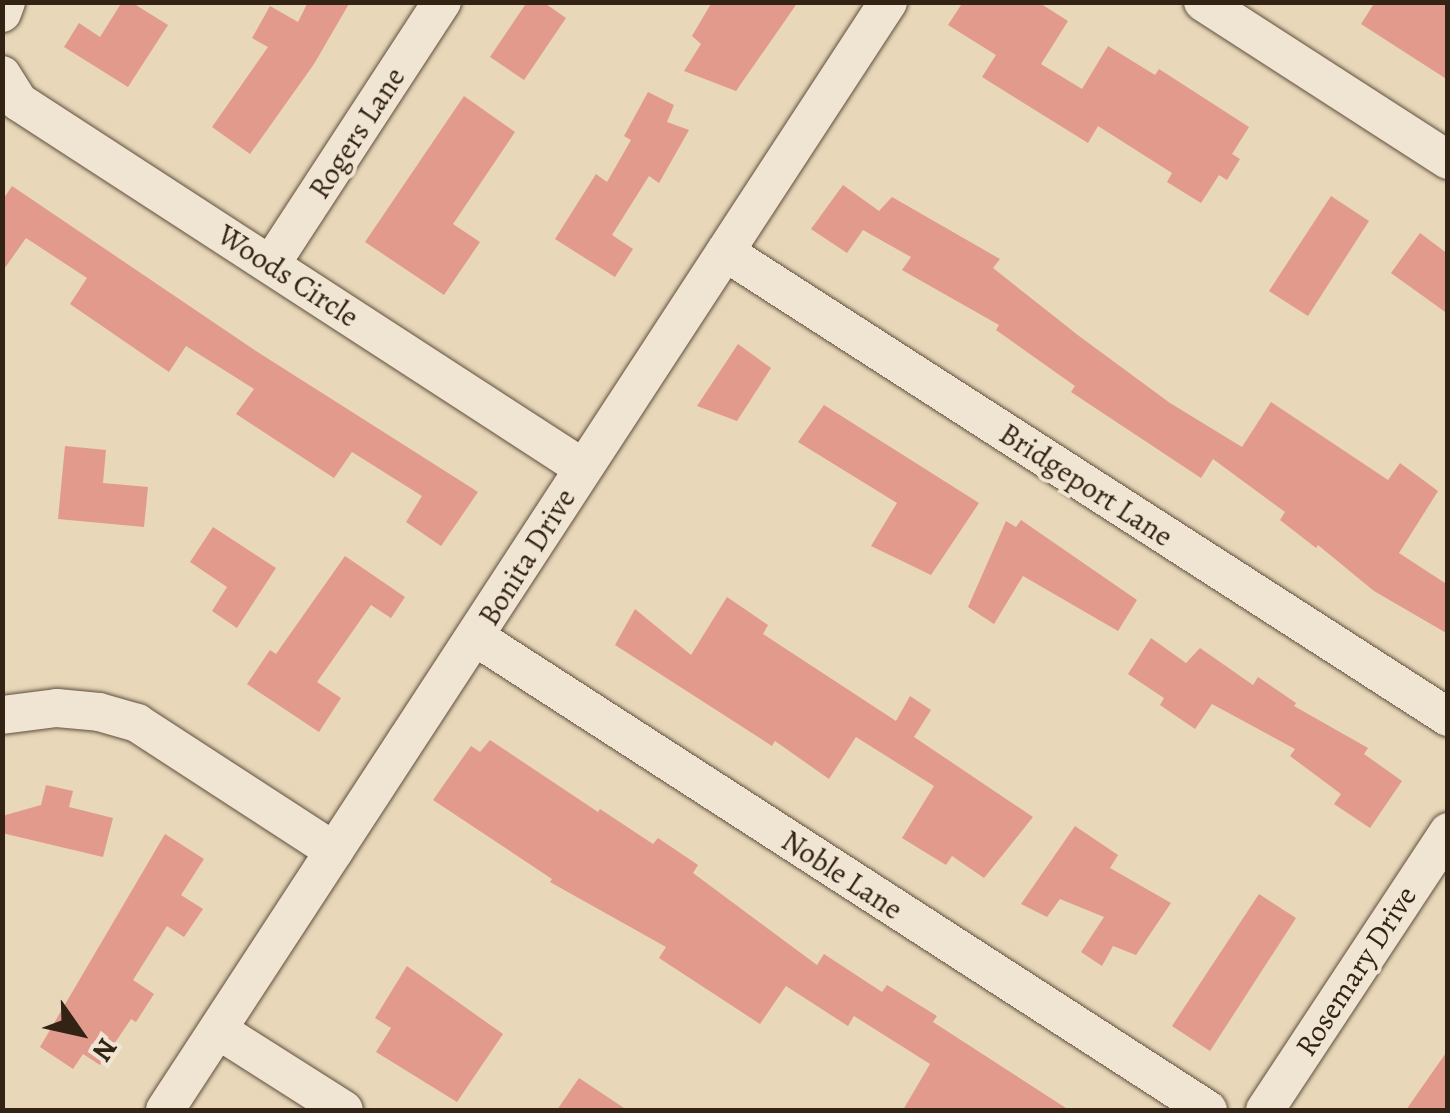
<!DOCTYPE html>
<html>
<head>
<meta charset="utf-8">
<style>
	body { margin:0 }
	#map { position:relative; width:1450px; height:1113px; overflow:hidden; background:#e8d7b9; font-family:Alegreya,serif }
	div>[style] { position:absolute }
	.building>* { inset:0; background:#e29a8c }
	.roads { filter:drop-shadow(0 0 2px #60503e) drop-shadow(0 0 2px #60503e) }
	.minor>* { height:38px; margin:-19px; padding:0 19px; transform-origin:19px; border-radius:19px; background:#f0e5d2 }
	span { translate:-50% -50%; white-space:nowrap; text-align:center; line-height:1.15; -webkit-text-stroke:8px #f0e5d2; paint-order:stroke }
	.street-label { font-size:30px; color:#332315 }
	.frame { position:absolute; inset:0; border:5px solid #332315; pointer-events:none }
	.north { position:absolute; left:30px; top:983px; width:100px; height:100px; -webkit-text-stroke:8px #f0e5d2; paint-order:stroke; rotate:124deg; font-size:28px; font-weight:700; line-height:40px; text-align:center; color:#332315 }
	.north::after { content:''; display:block; margin:auto; width:35px; height:45px; background:#332315; clip-path:polygon(50% 0,100% 100%,50% 72%,0 100%) }
</style>
</head>
<body>
<div id="map">
	<div class="building">
		<div style="clip-path:polygon(122px 2px,131px 2px,168px 25px,128px 87px,64px 47px,79px 23px,100px 37px)"></div>
		<div style="clip-path:polygon(308px 2px,350px 2px,314px 64px,250px 154px,212px 127px,268px 47px,252px 38px,270px 6px,298px 22px)"></div>
		<div style="clip-path:polygon(527px 2px,543px 2px,566px 18px,524px 80px,490px 57px)"></div>
		<div style="clip-path:polygon(712px 2px,798px 2px,736px 91px,684px 71px,701px 44px,692px 36px)"></div>
		<div style="clip-path:polygon(963px 2px,1038px 2px,1068px 21px,1041px 64px,1082px 89px,1108px 46px,1155px 75px,1159px 69px,1249px 127px,1232px 154px,1240px 159px,1227px 180px,1219px 175px,1201px 203px,1167px 182px,1172px 173px,1098px 126px,1088px 143px,982px 77px,996px 55px,948px 25px)"></div>
		<div style="clip-path:polygon(1375px 2px,1448px 2px,1448px 80px,1361px 24px)"></div>
		<div style="clip-path:polygon(648px 92px,674px 105px,667px 122px,689px 130px,659px 183px,649px 176px,612px 235px,633px 249px,615px 277px,555px 239px,596px 174px,607px 182px,631px 140px,624px 136px)"></div>
		<div style="clip-path:polygon(464px 96px,515px 132px,453px 224px,480px 242px,444px 295px,365px 242px)"></div>
		<div style="clip-path:polygon(843px 185px,879px 211px,892px 197px,1000px 259px,993px 268px,1079px 336px,1170px 403px,1242px 447px,1271px 402px,1388px 480px,1400px 463px,1438px 491px,1399px 553px,1448px 585px,1448px 634px,1374px 591px,1318px 545px,1316px 548px,1280px 520px,1285px 512px,1213px 459px,1201px 478px,1071px 392px,1075px 386px,996px 330px,999px 325px,902px 270px,911px 257px,863px 230px,847px 253px,811px 229px)"></div>
		<div style="clip-path:polygon(12px 186px,256px 351px,478px 492px,441px 546px,406px 522px,422px 496px,352px 452px,334px 478px,236px 414px,254px 389px,186px 346px,169px 372px,70px 304px,87px 278px,26px 238px,2px 272px,2px 201px)"></div>
		<div style="clip-path:polygon(1331px 196px,1369px 221px,1308px 316px,1269px 291px)"></div>
		<div style="clip-path:polygon(1420px 233px,1448px 254px,1448px 314px,1391px 273px)"></div>
		<div style="clip-path:polygon(738px 344px,771px 368px,737px 421px,697px 406px)"></div>
		<div style="clip-path:polygon(824px 405px,979px 503px,931px 575px,871px 546px,897px 503px,798px 442px)"></div>
		<div style="clip-path:polygon(65px 446px,106px 450px,103px 483px,148px 487px,144px 527px,58px 519px)"></div>
		<div style="clip-path:polygon(1021px 520px,1137px 600px,1118px 631px,1023px 576px,994px 624px,968px 607px,1006px 521px,1016px 527px)"></div>
		<div style="clip-path:polygon(213px 527px,276px 568px,237px 628px,212px 611px,227px 587px,190px 562px)"></div>
		<div style="clip-path:polygon(345px 556px,405px 597px,391px 618px,371px 605px,317px 682px,341px 698px,319px 732px,247px 684px,270px 650px,276px 654px)"></div>
		<div style="clip-path:polygon(727px 597px,768px 625px,763px 634px,896px 721px,910px 696px,931px 710px,914px 737px,1033px 817px,984px 878px,952px 856px,946px 865px,902px 838px,934px 786px,856px 737px,829px 779px,775px 741px,772px 746px,615px 645px,635px 609px,691px 655px)"></div>
		<div style="clip-path:polygon(1151px 638px,1186px 663px,1200px 648px,1253px 685px,1258px 677px,1296px 703px,1294px 706px,1368px 748px,1364px 754px,1402px 781px,1370px 828px,1334px 804px,1341px 794px,1290px 756px,1295px 749px,1212px 704px,1195px 729px,1160px 705px,1164px 698px,1128px 674px)"></div>
		<div style="clip-path:polygon(490px 740px,598px 812px,600px 809px,653px 844px,658px 838px,698px 865px,693px 873px,817px 965px,824px 954px,882px 992px,887px 985px,937px 1016px,933px 1022px,1069px 1110px,903px 1110px,930px 1064px,854px 1016px,848px 1026px,786px 986px,760px 1024px,659px 958px,666px 947px,550px 882px,552px 879px,433px 800px,471px 746px,480px 752px)"></div>
		<div style="clip-path:polygon(46px 785px,73px 791px,69px 807px,113px 818px,103px 857px,2px 833px,2px 816px,41px 805px)"></div>
		<div style="clip-path:polygon(1075px 826px,1118px 855px,1110px 868px,1171px 903px,1136px 955px,1113px 946px,1102px 966px,1081px 952px,1104px 917px,1060px 899px,1047px 917px,1021px 904px)"></div>
		<div style="clip-path:polygon(165px 834px,204px 859px,181px 895px,203px 909px,184px 937px,167px 926px,133px 980px,154px 994px,136px 1022px,131px 1019px,100px 1065px,83px 1054px,73px 1069px,40px 1047px)"></div>
		<div style="clip-path:polygon(1259px 894px,1296px 918px,1210px 1051px,1172px 1026px)"></div>
		<div style="clip-path:polygon(407px 966px,503px 1034px,457px 1102px,376px 1052px,391px 1028px,375px 1018px)"></div>
		<div style="clip-path:polygon(1448px 1050px,1448px 1110px,1406px 1110px)"></div>
		<div style="clip-path:polygon(579px 1078px,627px 1110px,557px 1110px)"></div>
	</div>
	<div class="roads">
		<div class="minor">
			<div style="left:1203px;top:2px;width:292px;rotate:32.8deg"></div>
			<div style="left:2px;top:13px;width:12px;rotate:-70deg"></div>
			<div style="left:2px;top:75px;width:32px;rotate:58deg"></div>
			<div style="left:19px;top:102px;width:672px;rotate:32.98deg"></div>
			<div style="left:725px;top:252px;width:860px;rotate:32.75deg"></div>
			<div style="left:271px;top:264px;width:313px;rotate:-56.9deg"></div>
			<div style="left:477px;top:638px;width:870px;rotate:32.85deg"></div>
			<div style="left:2px;top:715px;width:55px;rotate:-7.3deg"></div>
			<div style="left:57px;top:708px;width:42px;rotate:5.4deg"></div>
			<div style="left:99px;top:712px;width:40px;rotate:16deg"></div>
			<div style="left:137px;top:723px;width:235px;rotate:33deg"></div>
			<div style="left:218px;top:1030px;width:149px;rotate:32.4deg"></div>
			<div style="left:165px;top:1110px;width:1323px;rotate:-56.87deg"></div>
			<div style="left:1265px;top:1110px;width:333px;rotate:-56.6deg"></div>
		</div>
	</div>
	<div class="street-label">
		<span style="left:357px;top:133px;rotate:-57deg">Rogers Lane</span>
		<span style="left:288px;top:276px;rotate:33deg">Woods Circle</span>
		<span style="left:1086px;top:485px;rotate:33deg">Bridgeport Lane</span>
		<span style="left:527px;top:557px;rotate:-58deg">Bonita Drive</span>
		<span style="left:842px;top:875px;rotate:33deg">Noble Lane</span>
		<span style="left:1356px;top:971px;rotate:-57deg">Rosemary Drive</span>
	</div>
	<div class="frame"></div>
	<div class="north">N</div>
</div>
</body>
</html>
